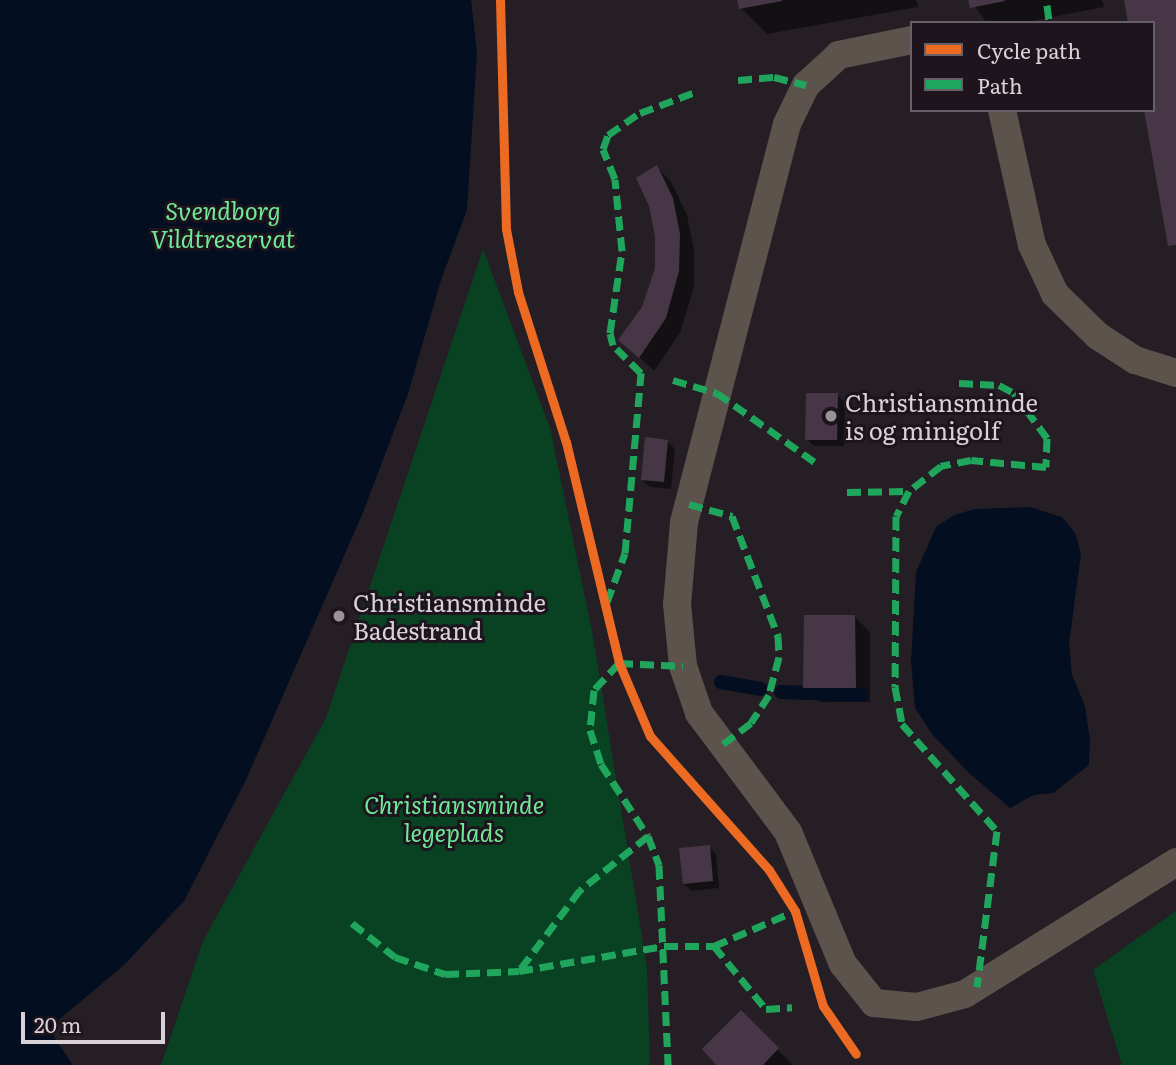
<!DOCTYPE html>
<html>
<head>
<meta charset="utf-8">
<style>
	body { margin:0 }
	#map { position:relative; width:1176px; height:1065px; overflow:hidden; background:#251f25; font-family:Literata,serif }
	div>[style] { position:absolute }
	.green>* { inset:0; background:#084223 }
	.water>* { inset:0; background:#030e21 }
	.shadow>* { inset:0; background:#0007 }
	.stream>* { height:14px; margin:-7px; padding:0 7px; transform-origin:7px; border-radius:7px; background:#030e21 }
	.building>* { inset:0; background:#473746 }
	.lane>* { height:28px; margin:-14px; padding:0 14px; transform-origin:14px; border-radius:14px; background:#5d534d }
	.quiet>* { height:7px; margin-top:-3.5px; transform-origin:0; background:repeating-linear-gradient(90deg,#20a55d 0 14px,transparent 0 21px) }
	.cycleway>* { height:9px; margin:-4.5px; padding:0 4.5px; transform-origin:4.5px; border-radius:4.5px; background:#ed6a23 }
	.dots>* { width:19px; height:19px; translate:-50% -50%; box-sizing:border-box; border:4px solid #1d141d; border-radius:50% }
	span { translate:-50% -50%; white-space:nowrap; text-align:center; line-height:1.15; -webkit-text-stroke:6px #1d141d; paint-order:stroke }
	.park-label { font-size:24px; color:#70e898; font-style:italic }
	.poi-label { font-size:24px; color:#d8d2d8 }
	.left { translate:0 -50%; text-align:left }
	.legend { position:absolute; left:910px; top:21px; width:245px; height:91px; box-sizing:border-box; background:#1d141d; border:2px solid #686068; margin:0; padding:9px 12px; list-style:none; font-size:21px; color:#d8d2d8 }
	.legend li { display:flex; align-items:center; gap:14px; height:35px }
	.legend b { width:35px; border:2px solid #686068 }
	.scale { position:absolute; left:21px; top:1012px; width:144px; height:32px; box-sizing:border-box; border:4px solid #d8d2d8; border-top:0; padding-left:9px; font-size:21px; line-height:24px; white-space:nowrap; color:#d8d2d8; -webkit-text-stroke:5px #1d141d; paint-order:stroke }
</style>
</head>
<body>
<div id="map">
	<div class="green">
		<div style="clip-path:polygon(483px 249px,550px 428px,592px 631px,647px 968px,650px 1065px,161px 1065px,203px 941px,326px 718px)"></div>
		<div style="clip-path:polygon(1176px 911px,1176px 1065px,1122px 1065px,1093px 970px)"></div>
	</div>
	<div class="water">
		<div style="clip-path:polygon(0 0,471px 0,477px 52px,467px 210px,441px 280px,408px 394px,362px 515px,245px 782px,184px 901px,123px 966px,55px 1023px,54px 1037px,73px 1065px,0 1065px)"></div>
		<div style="clip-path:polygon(1030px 507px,1062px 517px,1075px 533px,1081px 554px,1069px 644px,1072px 675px,1085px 706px,1090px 740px,1089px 765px,1053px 793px,1034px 795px,1010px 808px,968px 772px,932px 734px,915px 708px,911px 662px,916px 572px,936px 527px,954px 515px,975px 509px)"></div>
	</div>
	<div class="shadow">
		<div style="clip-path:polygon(739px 0,916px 0,918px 7px,767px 34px,741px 8px)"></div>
		<div style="clip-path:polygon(970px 0,1102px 0,1104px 7px,1022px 23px,987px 23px)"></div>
		<div style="clip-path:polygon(657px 167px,671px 182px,687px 215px,694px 250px,694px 287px,680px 333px,654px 371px,621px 340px,644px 308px,656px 268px)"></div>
		<div style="clip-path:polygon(837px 395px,845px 402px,844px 446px,814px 446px,807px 439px)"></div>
		<div style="clip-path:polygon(667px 441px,675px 449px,671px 489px,650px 487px,642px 480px)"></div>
		<div style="clip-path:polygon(855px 617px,870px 632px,870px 702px,820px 702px,805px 687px)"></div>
		<div style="clip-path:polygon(709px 847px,716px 854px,719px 888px,692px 891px,684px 884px)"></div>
		<div style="clip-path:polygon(741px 1013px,792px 1064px,792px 1065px,718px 1065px)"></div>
	</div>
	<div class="stream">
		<div style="left:721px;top:682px;width:40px;rotate:10deg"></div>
		<div style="left:781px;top:692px;width:80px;rotate:2.1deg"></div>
	</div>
	<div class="building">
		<div style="clip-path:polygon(737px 0,782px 0,782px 1px,739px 9px)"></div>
		<div style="clip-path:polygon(968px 0,1004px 0,1005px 1px,970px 8px)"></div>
		<div style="clip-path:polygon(1124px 0,1176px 0,1176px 245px,1168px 246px,1144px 110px,1153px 110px,1153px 23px,1128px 23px)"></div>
		<div style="clip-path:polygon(657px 165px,673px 198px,680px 234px,679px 271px,666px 318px,639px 358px,618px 340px,642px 307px,655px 268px,655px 236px,649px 206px,636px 178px)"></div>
		<div style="clip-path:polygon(806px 393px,838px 393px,837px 440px,805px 440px)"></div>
		<div style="clip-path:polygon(645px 437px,668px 440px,664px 482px,641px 480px)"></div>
		<div style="clip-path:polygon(804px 615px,855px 615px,856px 688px,803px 688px)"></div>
		<div style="clip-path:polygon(710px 845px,713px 881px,683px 884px,679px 848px)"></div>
		<div style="clip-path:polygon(741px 1010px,779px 1048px,763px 1065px,716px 1065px,702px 1049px)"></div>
	</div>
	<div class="lane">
		<div style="left:912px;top:40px;width:75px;rotate:168.4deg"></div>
		<div style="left:839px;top:55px;width:45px;rotate:137.7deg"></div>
		<div style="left:806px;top:85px;width:43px;rotate:116deg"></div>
		<div style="left:787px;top:124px;width:412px;rotate:104.5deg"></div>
		<div style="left:684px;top:523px;width:81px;rotate:94.9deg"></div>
		<div style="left:677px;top:604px;width:62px;rotate:84.5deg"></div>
		<div style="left:683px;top:666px;width:50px;rotate:71.2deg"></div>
		<div style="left:699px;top:713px;width:149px;rotate:53.2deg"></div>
		<div style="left:788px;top:832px;width:143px;rotate:67.4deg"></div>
		<div style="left:843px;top:964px;width:50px;rotate:51.5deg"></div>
		<div style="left:874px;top:1003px;width:43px;rotate:5.3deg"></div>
		<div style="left:917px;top:1007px;width:50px;rotate:-15.2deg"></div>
		<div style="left:965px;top:994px;width:249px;rotate:-32deg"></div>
		<div style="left:1002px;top:110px;width:138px;rotate:77.5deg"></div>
		<div style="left:1032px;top:245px;width:54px;rotate:64.9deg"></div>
		<div style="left:1055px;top:294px;width:60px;rotate:44.3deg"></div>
		<div style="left:1098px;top:336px;width:44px;rotate:33deg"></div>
		<div style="left:1135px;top:360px;width:43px;rotate:17.6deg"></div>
	</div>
	<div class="quiet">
		<div style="left:1047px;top:5px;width:17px;rotate:83deg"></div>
		<div style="left:738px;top:80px;width:36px;rotate:-5deg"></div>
		<div style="left:774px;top:77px;width:33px;rotate:14deg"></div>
		<div style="left:673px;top:380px;width:46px;rotate:16.5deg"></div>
		<div style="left:717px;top:393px;width:125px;rotate:35.2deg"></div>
		<div style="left:959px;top:383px;width:40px;rotate:2.9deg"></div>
		<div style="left:999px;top:385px;width:17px;rotate:28deg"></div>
		<div style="left:1014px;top:393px;width:56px;rotate:53.7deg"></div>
		<div style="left:1047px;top:438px;width:29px;rotate:92deg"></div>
		<div style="left:1046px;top:467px;width:75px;rotate:-174.7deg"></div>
		<div style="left:971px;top:460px;width:31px;rotate:169deg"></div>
		<div style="left:941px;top:466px;width:41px;rotate:142deg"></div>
		<div style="left:909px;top:491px;width:28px;rotate:117deg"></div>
		<div style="left:896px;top:516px;width:171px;rotate:90.3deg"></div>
		<div style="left:895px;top:687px;width:38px;rotate:79deg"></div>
		<div style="left:902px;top:724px;width:143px;rotate:48.4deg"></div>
		<div style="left:997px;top:831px;width:157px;rotate:97.3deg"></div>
		<div style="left:847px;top:492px;width:62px;rotate:-0.9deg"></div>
		<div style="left:689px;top:504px;width:45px;rotate:15.6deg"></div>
		<div style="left:732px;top:516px;width:129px;rotate:69deg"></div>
		<div style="left:778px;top:636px;width:21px;rotate:87deg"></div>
		<div style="left:779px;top:657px;width:39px;rotate:105deg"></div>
		<div style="left:769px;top:695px;width:33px;rotate:123deg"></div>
		<div style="left:751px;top:723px;width:35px;rotate:143deg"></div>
		<div style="left:607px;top:602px;width:52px;rotate:-69.8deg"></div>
		<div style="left:625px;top:553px;width:181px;rotate:-84.9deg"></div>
		<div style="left:641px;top:373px;width:40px;rotate:-135deg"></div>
		<div style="left:613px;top:345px;width:12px;rotate:-104deg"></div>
		<div style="left:610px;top:333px;width:83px;rotate:-81.7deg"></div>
		<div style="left:622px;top:251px;width:72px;rotate:-95.6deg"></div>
		<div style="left:615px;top:179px;width:32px;rotate:-112deg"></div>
		<div style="left:603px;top:149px;width:15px;rotate:-70deg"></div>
		<div style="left:608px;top:135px;width:39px;rotate:-35deg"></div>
		<div style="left:640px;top:113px;width:59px;rotate:-20.9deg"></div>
		<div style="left:619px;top:663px;width:37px;rotate:133deg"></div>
		<div style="left:594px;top:690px;width:40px;rotate:95.7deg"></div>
		<div style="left:590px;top:730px;width:36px;rotate:72deg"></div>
		<div style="left:601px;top:764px;width:86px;rotate:56.9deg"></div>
		<div style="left:648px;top:836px;width:31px;rotate:69deg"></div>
		<div style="left:659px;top:865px;width:200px;rotate:87.4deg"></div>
		<div style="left:619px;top:663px;width:64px;rotate:2.7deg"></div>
		<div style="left:648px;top:836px;width:87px;rotate:141.5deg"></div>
		<div style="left:580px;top:890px;width:101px;rotate:127deg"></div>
		<div style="left:519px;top:971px;width:147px;rotate:-9.8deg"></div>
		<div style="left:664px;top:946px;width:50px"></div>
		<div style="left:714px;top:946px;width:88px;rotate:-23.4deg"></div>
		<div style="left:352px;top:923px;width:55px;rotate:38.3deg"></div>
		<div style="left:395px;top:957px;width:53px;rotate:18.8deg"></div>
		<div style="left:445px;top:974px;width:74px;rotate:-2.3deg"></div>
		<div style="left:714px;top:946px;width:82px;rotate:50.5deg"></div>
		<div style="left:766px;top:1009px;width:26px;rotate:-4deg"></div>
	</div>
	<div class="cycleway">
		<div style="left:500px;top:0;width:229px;rotate:88.5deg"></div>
		<div style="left:506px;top:229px;width:64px;rotate:79.2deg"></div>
		<div style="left:518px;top:292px;width:157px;rotate:72.3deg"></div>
		<div style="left:566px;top:442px;width:227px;rotate:76.5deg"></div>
		<div style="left:619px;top:663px;width:79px;rotate:67deg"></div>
		<div style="left:650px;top:736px;width:179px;rotate:48.4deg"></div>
		<div style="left:769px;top:870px;width:49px;rotate:57.6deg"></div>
		<div style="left:795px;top:911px;width:99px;rotate:73.6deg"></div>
		<div style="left:823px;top:1006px;width:58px;rotate:55.5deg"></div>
	</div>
	<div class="dots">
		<div style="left:831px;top:416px;background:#999399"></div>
		<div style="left:339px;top:616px;background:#999399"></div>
	</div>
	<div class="park-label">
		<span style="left:223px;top:224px">Svendborg<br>Vildtreservat</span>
		<span style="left:454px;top:818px">Christiansminde<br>legeplads</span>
	</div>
	<div class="poi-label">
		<span class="left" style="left:845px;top:416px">Christiansminde<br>is og minigolf</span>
		<span class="left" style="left:353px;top:616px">Christiansminde<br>Badestrand</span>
	</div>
	<ul class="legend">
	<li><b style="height:9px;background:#ed6a23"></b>Cycle path</li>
	<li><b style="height:9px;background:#20a55d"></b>Path</li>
	</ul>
	<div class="scale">20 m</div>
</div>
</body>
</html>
